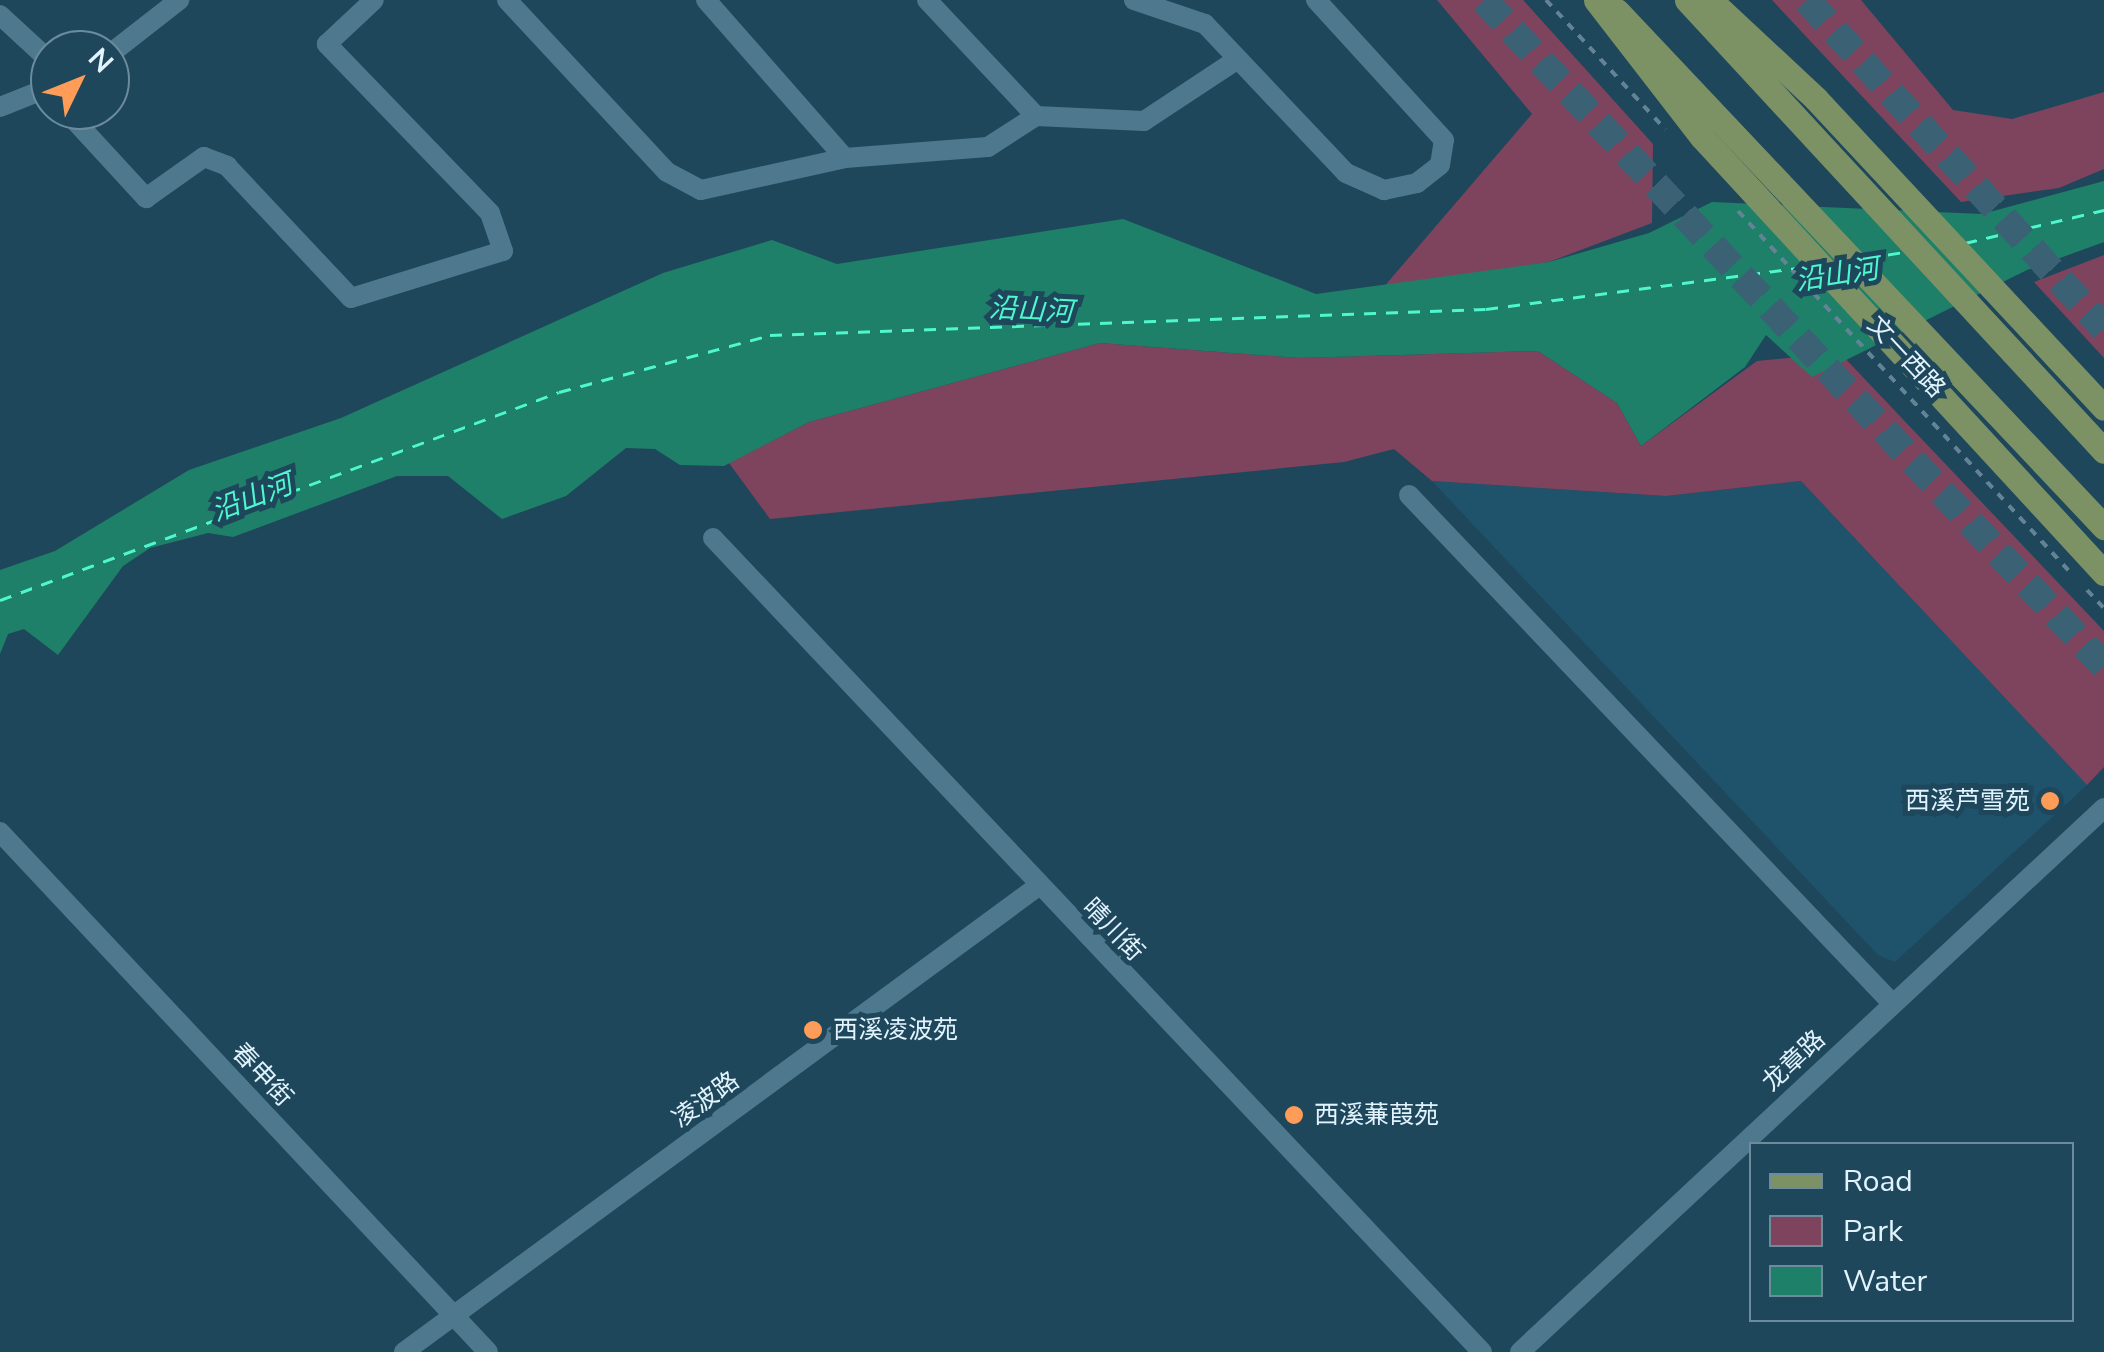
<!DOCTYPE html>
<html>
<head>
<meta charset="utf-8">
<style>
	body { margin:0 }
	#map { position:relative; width:2104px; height:1352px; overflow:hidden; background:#1e475c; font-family:"Nunito Sans","Noto Sans SC",sans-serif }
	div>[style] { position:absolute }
	.built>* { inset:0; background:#1f526b }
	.green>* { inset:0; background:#7e445d }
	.water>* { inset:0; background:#1e8069 }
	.ferry>* { height:2.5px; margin-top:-1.25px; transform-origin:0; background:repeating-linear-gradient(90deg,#4ff7cf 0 12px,transparent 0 22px) }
	.highway-tunnel>* { height:28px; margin-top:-14px; transform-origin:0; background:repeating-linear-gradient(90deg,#3b6174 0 28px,transparent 0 42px) }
	.path>* { height:4px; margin-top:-2px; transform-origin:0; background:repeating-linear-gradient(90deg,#648496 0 8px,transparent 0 16px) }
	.minor>* { height:20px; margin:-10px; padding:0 10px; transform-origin:10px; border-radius:10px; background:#4e788e }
	.major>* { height:25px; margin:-12.5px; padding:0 12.5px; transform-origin:12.5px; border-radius:12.5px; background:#7c9264 }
	.dots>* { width:28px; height:28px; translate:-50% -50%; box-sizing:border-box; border:5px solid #1e475c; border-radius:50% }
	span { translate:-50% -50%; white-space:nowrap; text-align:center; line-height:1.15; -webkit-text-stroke:10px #1e475c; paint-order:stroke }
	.street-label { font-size:25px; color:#e2f3fe }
	.poi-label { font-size:25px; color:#e2f3fe }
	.right { translate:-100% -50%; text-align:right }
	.left { translate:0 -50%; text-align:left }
	.water-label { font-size:28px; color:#4ff7cf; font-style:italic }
	.legend { position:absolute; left:1749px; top:1142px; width:325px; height:180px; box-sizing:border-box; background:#1e475c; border:2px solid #6c8c9d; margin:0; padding:12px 18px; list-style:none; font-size:30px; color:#e2f3fe }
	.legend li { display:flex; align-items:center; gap:20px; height:50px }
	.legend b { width:50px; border:2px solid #6c8c9d }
	.north { position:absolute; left:30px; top:30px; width:100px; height:100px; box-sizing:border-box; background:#1e475c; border:2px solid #6c8c9d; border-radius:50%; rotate:47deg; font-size:28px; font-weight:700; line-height:40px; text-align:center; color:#e2f3fe }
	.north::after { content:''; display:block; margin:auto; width:35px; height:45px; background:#fe9c58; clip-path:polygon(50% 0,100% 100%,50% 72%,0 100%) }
</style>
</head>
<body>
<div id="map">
	<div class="built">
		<div style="clip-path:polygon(1432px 481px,1666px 496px,1801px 481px,2087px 785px,1895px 962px,1878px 955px)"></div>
	</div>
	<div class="green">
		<div style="clip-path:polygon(1437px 0,1523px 0,1653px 144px,1652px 223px,1549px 262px,1382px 289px,1532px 114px)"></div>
		<div style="clip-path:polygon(1772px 0,1861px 0,1953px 110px,2012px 119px,2104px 92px,2104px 169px,2059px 188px,1961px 202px)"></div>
		<div style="clip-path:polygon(2104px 255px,2104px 358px,2034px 282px)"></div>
		<div style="clip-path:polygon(1100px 343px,1300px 358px,1538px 351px,1617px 403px,1641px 446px,1757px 361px,1840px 353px,2104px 631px,2104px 767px,2087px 785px,1801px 481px,1666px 496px,1432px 481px,1394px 449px,1344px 462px,770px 519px,729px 463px,809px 422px)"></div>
	</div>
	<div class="water">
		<div style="clip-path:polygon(2104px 181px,2104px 242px,2027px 270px,1812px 377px,1766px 335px,1745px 367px,1641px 446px,1617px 403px,1538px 351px,1300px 358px,1100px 343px,809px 422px,724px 466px,680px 465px,655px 449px,626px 448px,566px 496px,502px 519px,448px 476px,397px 476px,233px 537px,208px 533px,150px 548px,123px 566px,58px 655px,24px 629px,8px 634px,0 654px,0 570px,55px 551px,189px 470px,341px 418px,663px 273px,772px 240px,837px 264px,1123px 219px,1316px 294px,1549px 262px,1649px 233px,1712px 202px,1982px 214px)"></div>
	</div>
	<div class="ferry">
		<div style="left:1965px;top:243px;width:143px;rotate:-13.4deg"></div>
		<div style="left:1866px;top:258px;width:36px;rotate:-9deg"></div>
		<div style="left:0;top:600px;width:596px;rotate:-20.41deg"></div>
		<div style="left:559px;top:392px;width:219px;rotate:-15.1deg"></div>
		<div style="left:770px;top:335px;width:716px;rotate:-2.08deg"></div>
		<div style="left:1486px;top:309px;width:320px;rotate:-7.5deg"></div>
	</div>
	<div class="highway-tunnel">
		<div style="left:1484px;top:0;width:910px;rotate:47.05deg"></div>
		<div style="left:1807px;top:0;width:443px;rotate:47.9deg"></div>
	</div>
	<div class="path">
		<div style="left:1546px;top:0;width:176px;rotate:47.3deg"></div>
		<div style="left:1738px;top:211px;width:495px;rotate:47.4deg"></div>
		<div style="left:2087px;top:590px;width:25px;rotate:47deg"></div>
	</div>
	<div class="minor">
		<div style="left:507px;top:0;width:235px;rotate:47.1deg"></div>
		<div style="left:667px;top:172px;width:38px;rotate:28deg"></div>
		<div style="left:701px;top:190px;width:148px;rotate:-12.5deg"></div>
		<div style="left:845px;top:158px;width:143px;rotate:-4.4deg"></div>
		<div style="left:988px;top:147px;width:57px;rotate:-32.9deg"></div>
		<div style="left:1036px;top:116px;width:108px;rotate:2.7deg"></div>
		<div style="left:1144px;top:121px;width:110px;rotate:-33.5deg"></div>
		<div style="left:706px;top:0;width:210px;rotate:48.7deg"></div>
		<div style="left:927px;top:0;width:159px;rotate:46.8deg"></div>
		<div style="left:1134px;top:0;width:75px;rotate:18.7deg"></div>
		<div style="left:1205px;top:24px;width:205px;rotate:46.6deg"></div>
		<div style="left:1346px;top:173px;width:42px;rotate:24.1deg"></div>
		<div style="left:1384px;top:190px;width:34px;rotate:-12deg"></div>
		<div style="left:1417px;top:183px;width:29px;rotate:-38deg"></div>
		<div style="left:1440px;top:165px;width:25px;rotate:-81deg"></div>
		<div style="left:1444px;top:140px;width:190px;rotate:-132.4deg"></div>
		<div style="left:0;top:15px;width:68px;rotate:42.6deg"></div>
		<div style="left:110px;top:54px;width:88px;rotate:-38deg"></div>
		<div style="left:0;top:107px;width:54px;rotate:-21.8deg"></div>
		<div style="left:65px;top:110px;width:120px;rotate:47.4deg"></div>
		<div style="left:146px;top:198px;width:71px;rotate:-35.3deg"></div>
		<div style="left:204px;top:157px;width:25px;rotate:21deg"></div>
		<div style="left:227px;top:166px;width:181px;rotate:46.8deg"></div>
		<div style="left:351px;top:298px;width:159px;rotate:-17.2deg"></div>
		<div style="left:503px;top:251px;width:40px;rotate:-108.9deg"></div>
		<div style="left:490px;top:213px;width:235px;rotate:-134deg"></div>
		<div style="left:327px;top:44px;width:64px;rotate:-43.1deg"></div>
		<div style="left:1409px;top:495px;width:701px;rotate:46.45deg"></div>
		<div style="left:713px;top:538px;width:1120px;rotate:46.63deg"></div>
		<div style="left:0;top:832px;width:713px;rotate:46.82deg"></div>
		<div style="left:404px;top:1352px;width:785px;rotate:-36.3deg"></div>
		<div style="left:1520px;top:1352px;width:798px;rotate:-42.97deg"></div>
	</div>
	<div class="major">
		<div style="left:1596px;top:0;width:173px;rotate:52.3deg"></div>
		<div style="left:1702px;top:137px;width:593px;rotate:47.32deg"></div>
		<div style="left:1687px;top:0;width:614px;rotate:47.24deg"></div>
		<div style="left:1710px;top:0;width:145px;rotate:43deg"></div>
		<div style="left:1816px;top:99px;width:422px;rotate:47deg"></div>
		<div style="left:1617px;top:11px;width:710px;rotate:46.66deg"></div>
	</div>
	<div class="dots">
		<div style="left:2050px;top:801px;background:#fe9c58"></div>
		<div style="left:813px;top:1030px;background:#fe9c58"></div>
		<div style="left:1294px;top:1115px;background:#fe9c58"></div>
	</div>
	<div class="street-label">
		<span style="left:1906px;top:357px;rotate:47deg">文一西路</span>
		<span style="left:1113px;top:930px;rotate:46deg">晴川街</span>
		<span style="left:1794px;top:1061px;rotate:-43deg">龙章路</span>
		<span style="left:262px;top:1075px;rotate:47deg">春申街</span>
		<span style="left:706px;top:1100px;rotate:-36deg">凌波路</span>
	</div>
	<div class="poi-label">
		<span class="right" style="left:2030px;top:801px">西溪芦雪苑</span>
		<span class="left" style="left:833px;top:1030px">西溪凌波苑</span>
		<span class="left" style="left:1314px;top:1115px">西溪蒹葭苑</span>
	</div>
	<div class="water-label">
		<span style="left:1837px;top:275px;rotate:-9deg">沿山河</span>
		<span style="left:1031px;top:310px;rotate:3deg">沿山河</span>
		<span style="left:252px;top:498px;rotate:-21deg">沿山河</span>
	</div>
	<ul class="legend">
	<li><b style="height:12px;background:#7c9264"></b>Road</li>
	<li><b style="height:28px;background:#7e445d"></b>Park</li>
	<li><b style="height:28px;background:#1e8069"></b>Water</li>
	</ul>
	<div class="north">N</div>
</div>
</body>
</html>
